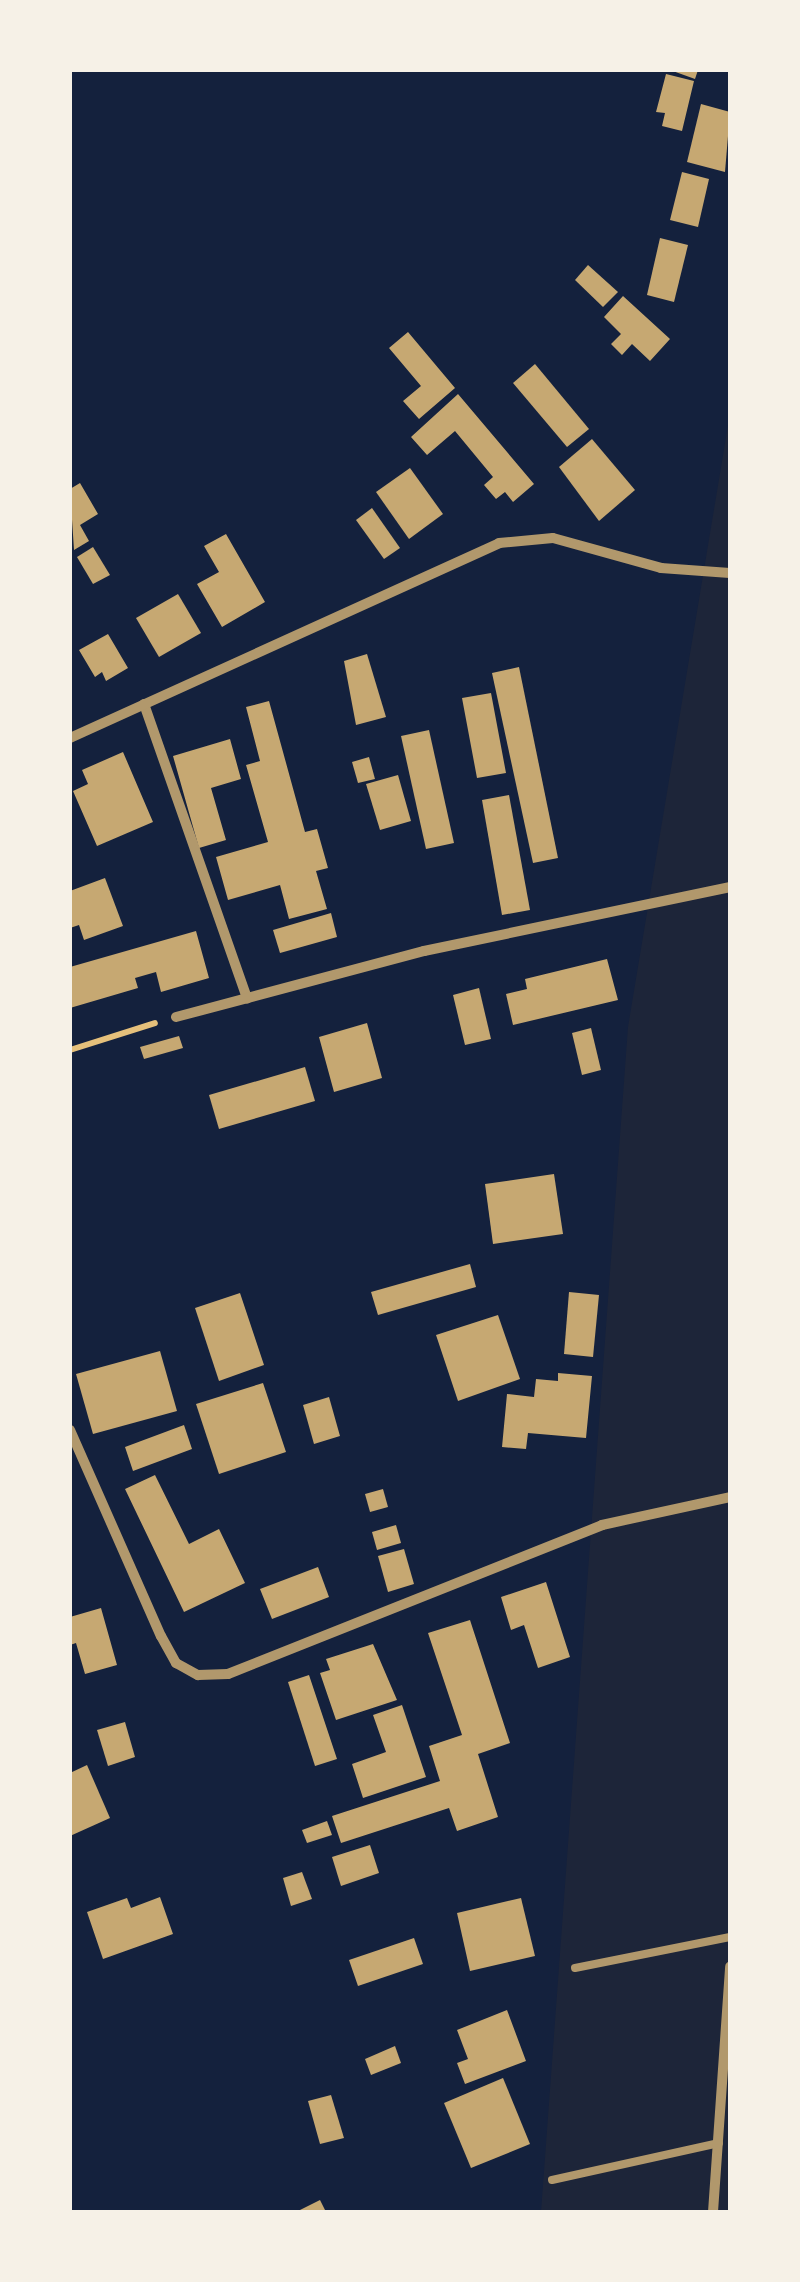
<!DOCTYPE html>
<html>
<head>
<meta charset="utf-8">
<style>
	body { margin:0 }
	#map { position:relative; width:800px; height:2282px; overflow:hidden; background:#14213d; font-family:"Nunito Sans",sans-serif }
	div>[style] { position:absolute }
	.green>* { inset:0; background:#1d2539 }
	.building>* { inset:0; background:#c6a872 }
	.path>* { height:6px; margin:-3px; padding:0 3px; transform-origin:3px; border-radius:3px; background:#e5c07b }
	.service>* { height:8px; margin:-4px; padding:0 4px; transform-origin:4px; border-radius:4px; background:#b1986c }
	.minor>* { height:10px; margin:-5px; padding:0 5px; transform-origin:5px; border-radius:5px; background:#b1986c }
	span { translate:-50% -50%; white-space:nowrap; text-align:center; line-height:1.15; -webkit-text-stroke:8px #f6f1e7; paint-order:stroke }
	.frame { position:absolute; inset:0; border:72px solid #f6f1e7; pointer-events:none }
</style>
</head>
<body>
<div id="map">
	<div class="green">
		<div style="clip-path:polygon(730px 413px,730px 2212px,541px 2212px,628px 1027px)"></div>
	</div>
	<div class="building">
		<div style="clip-path:polygon(670px 70px,698px 70px,695px 79px)"></div>
		<div style="clip-path:polygon(666px 74px,694px 81px,682px 131px,662px 126px,665px 113px,656px 112px)"></div>
		<div style="clip-path:polygon(701px 104px,730px 112px,725px 172px,687px 162px)"></div>
		<div style="clip-path:polygon(682px 172px,709px 179px,698px 227px,670px 220px)"></div>
		<div style="clip-path:polygon(660px 238px,688px 245px,674px 302px,647px 295px)"></div>
		<div style="clip-path:polygon(588px 265px,618px 292px,603px 307px,575px 280px)"></div>
		<div style="clip-path:polygon(623px 296px,670px 339px,650px 361px,632px 344px,622px 355px,611px 344px,621px 334px,604px 317px)"></div>
		<div style="clip-path:polygon(408px 332px,455px 388px,419px 419px,403px 401px,421px 386px,389px 348px)"></div>
		<div style="clip-path:polygon(535px 364px,589px 429px,567px 447px,513px 383px)"></div>
		<div style="clip-path:polygon(458px 394px,534px 484px,513px 502px,505px 492px,496px 499px,484px 485px,493px 477px,455px 431px,427px 455px,411px 437px)"></div>
		<div style="clip-path:polygon(592px 439px,635px 490px,599px 521px,559px 467px)"></div>
		<div style="clip-path:polygon(410px 468px,443px 514px,409px 539px,376px 492px)"></div>
		<div style="clip-path:polygon(80px 483px,98px 514px,80px 525px,89px 541px,74px 550px,70px 489px)"></div>
		<div style="clip-path:polygon(372px 508px,400px 548px,384px 559px,356px 520px)"></div>
		<div style="clip-path:polygon(226px 534px,265px 602px,222px 627px,197px 584px,219px 572px,204px 546px)"></div>
		<div style="clip-path:polygon(93px 547px,110px 575px,93px 584px,77px 557px)"></div>
		<div style="clip-path:polygon(178px 594px,201px 633px,159px 657px,136px 618px)"></div>
		<div style="clip-path:polygon(108px 634px,128px 668px,106px 681px,102px 672px,95px 677px,79px 650px)"></div>
		<div style="clip-path:polygon(367px 654px,386px 717px,356px 725px,344px 661px)"></div>
		<div style="clip-path:polygon(519px 667px,558px 858px,533px 863px,492px 673px)"></div>
		<div style="clip-path:polygon(491px 693px,506px 773px,477px 778px,462px 698px)"></div>
		<div style="clip-path:polygon(269px 701px,305px 832px,317px 829px,328px 868px,316px 871px,327px 909px,289px 919px,280px 885px,228px 900px,216px 857px,268px 842px,246px 765px,260px 761px,246px 707px)"></div>
		<div style="clip-path:polygon(429px 730px,454px 843px,426px 849px,401px 736px)"></div>
		<div style="clip-path:polygon(230px 739px,241px 779px,211px 788px,226px 840px,199px 848px,173px 756px)"></div>
		<div style="clip-path:polygon(123px 752px,153px 822px,97px 846px,73px 791px,88px 784px,82px 770px)"></div>
		<div style="clip-path:polygon(369px 757px,375px 779px,358px 783px,352px 762px)"></div>
		<div style="clip-path:polygon(398px 775px,411px 821px,380px 830px,366px 784px)"></div>
		<div style="clip-path:polygon(509px 795px,530px 910px,502px 915px,482px 800px)"></div>
		<div style="clip-path:polygon(105px 878px,123px 926px,84px 940px,79px 925px,70px 928px,70px 891px)"></div>
		<div style="clip-path:polygon(331px 913px,337px 937px,280px 953px,273px 930px)"></div>
		<div style="clip-path:polygon(196px 931px,209px 978px,161px 992px,156px 972px,135px 978px,138px 988px,70px 1008px,70px 967px)"></div>
		<div style="clip-path:polygon(607px 959px,618px 1000px,513px 1025px,506px 994px,527px 989px,525px 979px)"></div>
		<div style="clip-path:polygon(479px 988px,491px 1039px,465px 1045px,453px 995px)"></div>
		<div style="clip-path:polygon(367px 1023px,382px 1078px,334px 1092px,319px 1037px)"></div>
		<div style="clip-path:polygon(591px 1028px,601px 1070px,582px 1075px,572px 1033px)"></div>
		<div style="clip-path:polygon(179px 1036px,183px 1048px,144px 1059px,140px 1047px)"></div>
		<div style="clip-path:polygon(305px 1067px,315px 1101px,219px 1129px,209px 1095px)"></div>
		<div style="clip-path:polygon(554px 1174px,563px 1234px,493px 1244px,485px 1184px)"></div>
		<div style="clip-path:polygon(470px 1264px,476px 1287px,378px 1315px,371px 1292px)"></div>
		<div style="clip-path:polygon(569px 1292px,599px 1295px,593px 1357px,564px 1354px)"></div>
		<div style="clip-path:polygon(240px 1293px,264px 1365px,219px 1381px,195px 1308px)"></div>
		<div style="clip-path:polygon(498px 1315px,520px 1379px,458px 1401px,436px 1335px)"></div>
		<div style="clip-path:polygon(160px 1351px,177px 1411px,93px 1434px,76px 1374px)"></div>
		<div style="clip-path:polygon(558px 1373px,592px 1376px,586px 1438px,528px 1433px,526px 1449px,502px 1447px,507px 1394px,534px 1397px,536px 1379px,558px 1381px)"></div>
		<div style="clip-path:polygon(263px 1383px,286px 1452px,219px 1474px,196px 1404px)"></div>
		<div style="clip-path:polygon(329px 1397px,340px 1436px,314px 1444px,303px 1405px)"></div>
		<div style="clip-path:polygon(184px 1425px,192px 1449px,133px 1471px,125px 1447px)"></div>
		<div style="clip-path:polygon(155px 1475px,189px 1544px,219px 1529px,245px 1583px,184px 1612px,125px 1489px)"></div>
		<div style="clip-path:polygon(383px 1489px,388px 1507px,370px 1512px,365px 1494px)"></div>
		<div style="clip-path:polygon(396px 1525px,401px 1543px,377px 1550px,372px 1532px)"></div>
		<div style="clip-path:polygon(404px 1549px,414px 1584px,388px 1592px,378px 1556px)"></div>
		<div style="clip-path:polygon(318px 1567px,329px 1597px,272px 1619px,260px 1589px)"></div>
		<div style="clip-path:polygon(546px 1582px,570px 1657px,538px 1668px,524px 1625px,511px 1630px,501px 1597px)"></div>
		<div style="clip-path:polygon(101px 1608px,117px 1665px,85px 1674px,76px 1643px,70px 1645px,70px 1617px)"></div>
		<div style="clip-path:polygon(470px 1620px,510px 1743px,478px 1754px,498px 1817px,457px 1831px,449px 1808px,341px 1843px,332px 1816px,440px 1781px,429px 1746px,462px 1735px,428px 1633px)"></div>
		<div style="clip-path:polygon(373px 1644px,397px 1700px,336px 1720px,320px 1673px,330px 1670px,326px 1659px)"></div>
		<div style="clip-path:polygon(309px 1675px,337px 1759px,315px 1766px,288px 1682px)"></div>
		<div style="clip-path:polygon(402px 1705px,426px 1777px,363px 1798px,352px 1764px,386px 1752px,373px 1715px)"></div>
		<div style="clip-path:polygon(125px 1722px,135px 1757px,108px 1766px,97px 1730px)"></div>
		<div style="clip-path:polygon(87px 1765px,110px 1818px,70px 1836px,70px 1773px)"></div>
		<div style="clip-path:polygon(327px 1821px,332px 1835px,307px 1843px,302px 1830px)"></div>
		<div style="clip-path:polygon(370px 1845px,379px 1873px,341px 1886px,332px 1857px)"></div>
		<div style="clip-path:polygon(302px 1872px,312px 1899px,291px 1906px,283px 1878px)"></div>
		<div style="clip-path:polygon(160px 1897px,173px 1934px,103px 1959px,87px 1912px,127px 1898px,131px 1908px)"></div>
		<div style="clip-path:polygon(521px 1898px,535px 1956px,470px 1971px,457px 1913px)"></div>
		<div style="clip-path:polygon(414px 1938px,423px 1964px,358px 1986px,349px 1960px)"></div>
		<div style="clip-path:polygon(507px 2010px,526px 2061px,465px 2084px,457px 2063px,468px 2059px,457px 2030px)"></div>
		<div style="clip-path:polygon(395px 2046px,401px 2063px,371px 2075px,365px 2059px)"></div>
		<div style="clip-path:polygon(503px 2078px,530px 2144px,471px 2168px,444px 2103px)"></div>
		<div style="clip-path:polygon(331px 2095px,344px 2138px,320px 2144px,308px 2101px)"></div>
		<div style="clip-path:polygon(320px 2200px,326px 2212px,296px 2212px)"></div>
	</div>
	<div class="path">
		<div style="left:70px;top:1050px;width:89px;rotate:-17.6deg"></div>
	</div>
	<div class="service">
		<div style="left:575px;top:1968px;width:158px;rotate:-11.3deg"></div>
		<div style="left:552px;top:2180px;width:171px;rotate:-12.5deg"></div>
	</div>
	<div class="minor">
		<div style="left:144px;top:704px;width:312px;rotate:70.7deg"></div>
		<div style="left:70px;top:738px;width:471px;rotate:-24.4deg"></div>
		<div style="left:499px;top:543px;width:54px;rotate:-5.3deg"></div>
		<div style="left:553px;top:538px;width:112px;rotate:15.5deg"></div>
		<div style="left:661px;top:568px;width:69px;rotate:4.1deg"></div>
		<div style="left:176px;top:1017px;width:257px;rotate:-14.9deg"></div>
		<div style="left:424px;top:951px;width:313px;rotate:-11.8deg"></div>
		<div style="left:70px;top:1430px;width:225px;rotate:66.2deg"></div>
		<div style="left:161px;top:1636px;width:31px;rotate:61deg"></div>
		<div style="left:176px;top:1663px;width:25px;rotate:29deg"></div>
		<div style="left:198px;top:1675px;width:30px;rotate:-2deg"></div>
		<div style="left:228px;top:1674px;width:403px;rotate:-21.7deg"></div>
		<div style="left:602px;top:1525px;width:131px;rotate:-12.3deg"></div>
		<div style="left:713px;top:2212px;width:246px;rotate:-86deg"></div>
	</div>
	<div class="frame"></div>
</div>
</body>
</html>
